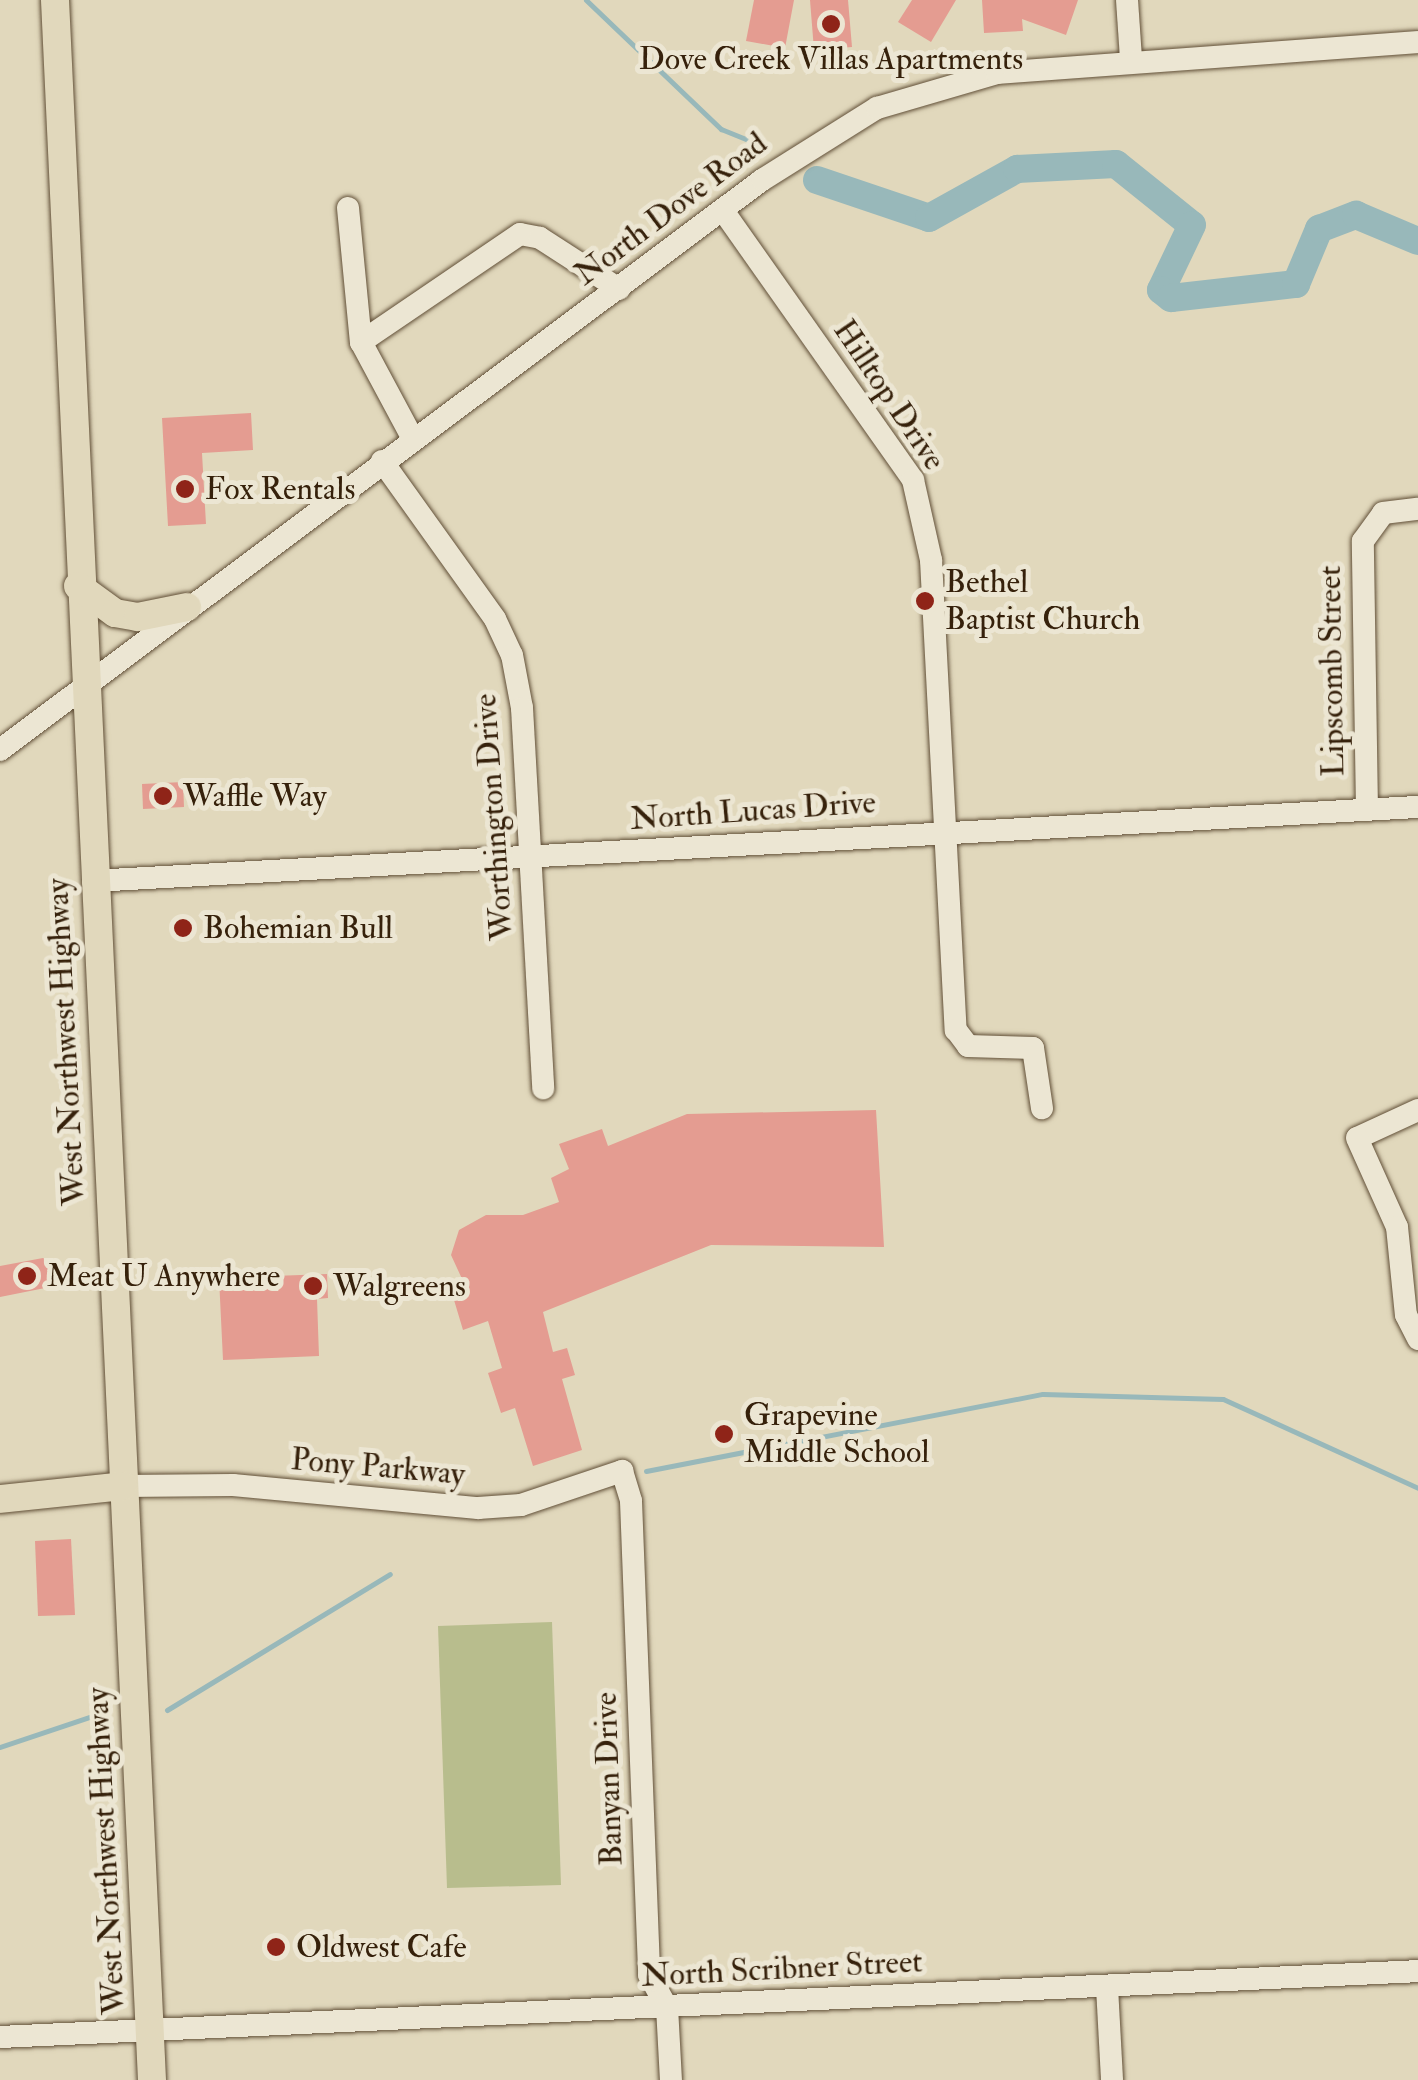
<!DOCTYPE html>
<html>
<head>
<meta charset="utf-8">
<style>
	body { margin:0 }
	#map { position:relative; width:1418px; height:2080px; overflow:hidden; background:#e1d8bc; font-family:"IM FELL Double Pica",serif }
	div>[style] { position:absolute }
	.green>* { inset:0; background:#b8bd8d }
	.stream>* { height:5px; margin:-2.5px; padding:0 2.5px; transform-origin:2.5px; border-radius:2.5px; background:#98b8ba }
	.river>* { height:28px; margin:-14px; padding:0 14px; transform-origin:14px; border-radius:14px; background:#98b8ba }
	.building>* { inset:0; background:#e49c91 }
	.roads { filter:drop-shadow(0 0 2px #614f37) drop-shadow(0 0 2px #614f37) }
	.minor>* { height:22px; margin:-11px; padding:0 11px; transform-origin:11px; border-radius:11px; background:#ece6d3 }
	.major>* { height:28px; margin:-14px; padding:0 14px; transform-origin:14px; border-radius:14px; background:#e1d8bc }
	.dots>* { width:28px; height:28px; translate:-50% -50%; box-sizing:border-box; border:5px solid #ece6d3; border-radius:50% }
	span { translate:-50% -50%; white-space:nowrap; text-align:center; line-height:1.15; -webkit-text-stroke:10px #ece6d3; paint-order:stroke }
	.poi-label { font-size:32px; color:#36210b }
	.left { translate:0 -50%; text-align:left }
	.street-label { font-size:32px; color:#36210b }
</style>
</head>
<body>
<div id="map">
	<div class="green">
		<div style="clip-path:polygon(552px 1622px,561px 1885px,447px 1888px,438px 1626px)"></div>
	</div>
	<div class="stream">
		<div style="left:586px;top:0;width:187px;rotate:43.7deg"></div>
		<div style="left:721px;top:129px;width:40px;rotate:22deg"></div>
		<div style="left:646px;top:1471px;width:404px;rotate:-11deg"></div>
		<div style="left:1043px;top:1394px;width:180px;rotate:1.6deg"></div>
		<div style="left:1223px;top:1399px;width:214px;rotate:24.5deg"></div>
		<div style="left:167px;top:1710px;width:261px;rotate:-31.4deg"></div>
		<div style="left:0;top:1747px;width:97px;rotate:-18.6deg"></div>
	</div>
	<div class="river">
		<div style="left:817px;top:180px;width:118px;rotate:18.7deg"></div>
		<div style="left:929px;top:218px;width:101px;rotate:-29.1deg"></div>
		<div style="left:1017px;top:169px;width:99px;rotate:-2.9deg"></div>
		<div style="left:1116px;top:164px;width:97px;rotate:38.8deg"></div>
		<div style="left:1192px;top:225px;width:72px;rotate:115.5deg"></div>
		<div style="left:1161px;top:290px;width:13px;rotate:39deg"></div>
		<div style="left:1171px;top:298px;width:126px;rotate:-6.4deg"></div>
		<div style="left:1296px;top:284px;width:60px;rotate:-67.3deg"></div>
		<div style="left:1319px;top:229px;width:40px;rotate:-21deg"></div>
		<div style="left:1356px;top:215px;width:67px;rotate:22.8deg"></div>
	</div>
	<div class="building">
		<div style="clip-path:polygon(754px 0,794px 0,785px 48px,746px 41px)"></div>
		<div style="clip-path:polygon(810px 0,848px 0,852px 47px,814px 50px)"></div>
		<div style="clip-path:polygon(912px 0,956px 0,931px 42px,898px 22px)"></div>
		<div style="clip-path:polygon(982px 0,1078px 0,1066px 35px,1022px 19px,1023px 31px,984px 33px)"></div>
		<div style="clip-path:polygon(251px 413px,253px 450px,202px 453px,206px 524px,168px 526px,162px 418px)"></div>
		<div style="clip-path:polygon(183px 782px,184px 807px,143px 809px,142px 784px)"></div>
		<div style="clip-path:polygon(876px 1110px,884px 1247px,711px 1245px,543px 1312px,553px 1352px,567px 1348px,575px 1375px,562px 1379px,582px 1450px,533px 1466px,515px 1408px,501px 1413px,488px 1373px,502px 1368px,488px 1321px,463px 1330px,454px 1300px,469px 1294px,451px 1255px,459px 1230px,486px 1215px,523px 1215px,559px 1202px,551px 1178px,569px 1169px,559px 1144px,602px 1129px,608px 1146px,687px 1114px)"></div>
		<div style="clip-path:polygon(43px 1258px,54px 1263px,55px 1286px,0 1297px,0 1266px)"></div>
		<div style="clip-path:polygon(327px 1274px,328px 1298px,317px 1299px,319px 1356px,223px 1360px,219px 1278px)"></div>
		<div style="clip-path:polygon(71px 1539px,75px 1615px,38px 1616px,35px 1541px)"></div>
	</div>
	<div class="roads">
		<div class="minor">
			<div style="left:1127px;top:0;width:59px;rotate:86.1deg"></div>
			<div style="left:348px;top:208px;width:135px;rotate:84.5deg"></div>
			<div style="left:724px;top:212px;width:328px;rotate:54.8deg"></div>
			<div style="left:913px;top:480px;width:82px;rotate:77.3deg"></div>
			<div style="left:931px;top:560px;width:471px;rotate:87deg"></div>
			<div style="left:956px;top:1030px;width:20px;rotate:53deg"></div>
			<div style="left:968px;top:1046px;width:65px;rotate:1.8deg"></div>
			<div style="left:1033px;top:1048px;width:61px;rotate:81.5deg"></div>
			<div style="left:413px;top:439px;width:110px;rotate:-118.2deg"></div>
			<div style="left:361px;top:342px;width:192px;rotate:-34.2deg"></div>
			<div style="left:520px;top:234px;width:20px;rotate:11deg"></div>
			<div style="left:540px;top:238px;width:94px;rotate:32.8deg"></div>
			<div style="left:382px;top:461px;width:194px;rotate:54.4deg"></div>
			<div style="left:495px;top:619px;width:40px;rotate:65deg"></div>
			<div style="left:512px;top:655px;width:54px;rotate:79.3deg"></div>
			<div style="left:522px;top:708px;width:381px;rotate:86.8deg"></div>
			<div style="left:0;top:750px;width:952px;rotate:-36.8deg"></div>
			<div style="left:762px;top:180px;width:136px;rotate:-32.1deg"></div>
			<div style="left:877px;top:108px;width:125px;rotate:-16.3deg"></div>
			<div style="left:997px;top:73px;width:422px;rotate:-4.2deg"></div>
			<div style="left:1367px;top:810px;width:269px;rotate:-90.9deg"></div>
			<div style="left:1363px;top:541px;width:34px;rotate:-54deg"></div>
			<div style="left:1383px;top:513px;width:35px;rotate:-7deg"></div>
			<div style="left:93px;top:881px;width:1327px;rotate:-3.2deg"></div>
			<div style="left:1418px;top:1110px;width:67px;rotate:155.3deg"></div>
			<div style="left:1357px;top:1138px;width:98px;rotate:65.8deg"></div>
			<div style="left:1397px;top:1227px;width:88px;rotate:84.2deg"></div>
			<div style="left:1406px;top:1315px;width:27px;rotate:63deg"></div>
			<div style="left:123px;top:1486px;width:110px;rotate:-0.5deg"></div>
			<div style="left:233px;top:1485px;width:246px;rotate:5.4deg"></div>
			<div style="left:478px;top:1508px;width:43px;rotate:-4deg"></div>
			<div style="left:521px;top:1505px;width:107px;rotate:-18.6deg"></div>
			<div style="left:622px;top:1471px;width:31px;rotate:73deg"></div>
			<div style="left:631px;top:1501px;width:474px;rotate:87.8deg"></div>
			<div style="left:649px;top:1975px;width:37px;rotate:61deg"></div>
			<div style="left:667px;top:2007px;width:73px;rotate:86.9deg"></div>
			<div style="left:1107px;top:1987px;width:93px;rotate:86.9deg"></div>
			<div style="left:0;top:2037px;width:1420px;rotate:-2.66deg"></div>
		</div>
		<div class="major">
			<div style="left:55px;top:0;width:2082px;rotate:87.33deg"></div>
			<div style="left:78px;top:586px;width:46px;rotate:36.1deg"></div>
			<div style="left:115px;top:613px;width:23px;rotate:10deg"></div>
			<div style="left:138px;top:617px;width:50px;rotate:-11.5deg"></div>
			<div style="left:0;top:1499px;width:124px;rotate:-6deg"></div>
		</div>
	</div>
	<div class="dots">
		<div style="left:831px;top:24px;background:#8f2418"></div>
		<div style="left:185px;top:489px;background:#8f2418"></div>
		<div style="left:925px;top:601px;background:#8f2418"></div>
		<div style="left:163px;top:796px;background:#8f2418"></div>
		<div style="left:183px;top:928px;background:#8f2418"></div>
		<div style="left:27px;top:1276px;background:#8f2418"></div>
		<div style="left:313px;top:1286px;background:#8f2418"></div>
		<div style="left:724px;top:1434px;background:#8f2418"></div>
		<div style="left:276px;top:1947px;background:#8f2418"></div>
	</div>
	<div class="poi-label">
		<span style="left:831px;top:59px">Dove Creek Villas Apartments</span>
		<span class="left" style="left:205px;top:489px">Fox Rentals</span>
		<span class="left" style="left:945px;top:601px">Bethel<br>Baptist Church</span>
		<span class="left" style="left:183px;top:796px">Waffle Way</span>
		<span class="left" style="left:203px;top:928px">Bohemian Bull</span>
		<span class="left" style="left:47px;top:1276px">Meat U Anywhere</span>
		<span class="left" style="left:333px;top:1286px">Walgreens</span>
		<span class="left" style="left:744px;top:1434px">Grapevine<br>Middle School</span>
		<span class="left" style="left:296px;top:1947px">Oldwest Cafe</span>
	</div>
	<div class="street-label">
		<span style="left:671px;top:209px;rotate:-37deg">North Dove Road</span>
		<span style="left:889px;top:395px;rotate:56deg">Hilltop Drive</span>
		<span style="left:1332px;top:671px;rotate:-91deg">Lipscomb Street</span>
		<span style="left:753px;top:811px;rotate:-4deg">North Lucas Drive</span>
		<span style="left:494px;top:817px;rotate:-94deg">Worthington Drive</span>
		<span style="left:66px;top:1042px;rotate:-93deg">West Northwest Highway</span>
		<span style="left:378px;top:1467px;rotate:5deg">Pony Parkway</span>
		<span style="left:609px;top:1779px;rotate:-92deg">Banyan Drive</span>
		<span style="left:106px;top:1851px;rotate:-93deg">West Northwest Highway</span>
		<span style="left:782px;top:1969px;rotate:-3deg">North Scribner Street</span>
	</div>
</div>
</body>
</html>
